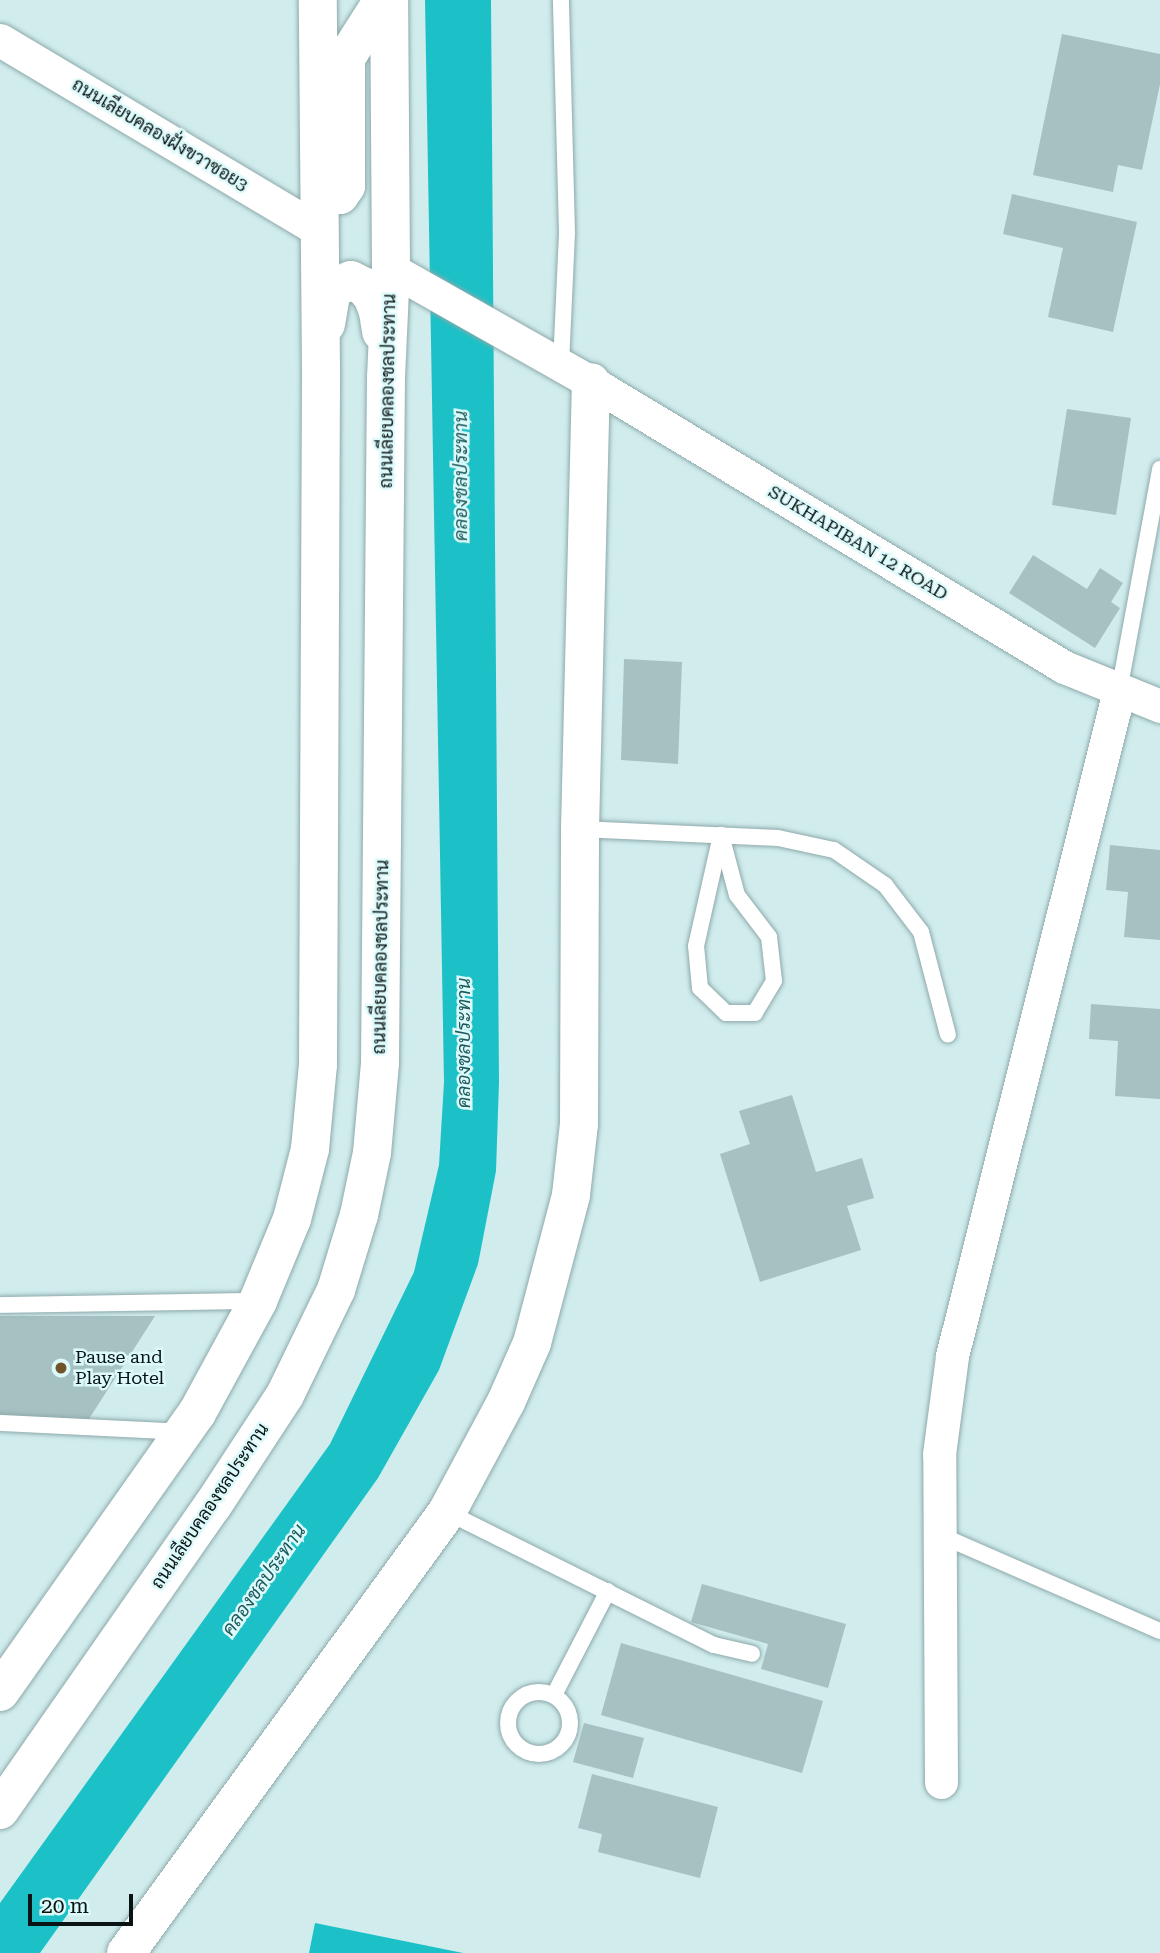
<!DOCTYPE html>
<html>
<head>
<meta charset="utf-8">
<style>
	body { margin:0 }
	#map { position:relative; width:1160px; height:1953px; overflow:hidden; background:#d0eced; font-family:"Roboto Serif",Sarabun,serif }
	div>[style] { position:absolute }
	.water>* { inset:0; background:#1bc1c7 }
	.building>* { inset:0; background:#a6c1c2 }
	.roads { filter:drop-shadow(0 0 2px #8ea9aa) drop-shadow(0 0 2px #8ea9aa) }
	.service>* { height:16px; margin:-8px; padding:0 8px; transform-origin:8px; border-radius:8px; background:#fff }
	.service>.ring { margin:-8px; padding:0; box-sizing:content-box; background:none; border:16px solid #fff; border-radius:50% }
	.minor>* { height:33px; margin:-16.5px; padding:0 16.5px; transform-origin:16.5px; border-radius:16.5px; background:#fff }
	.secondary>* { height:38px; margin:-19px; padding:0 19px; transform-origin:19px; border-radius:19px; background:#fff }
	.primary>* { height:38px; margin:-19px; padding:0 19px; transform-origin:19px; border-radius:19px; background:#fff }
	.dots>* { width:19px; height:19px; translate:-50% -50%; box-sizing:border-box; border:4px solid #ddfafb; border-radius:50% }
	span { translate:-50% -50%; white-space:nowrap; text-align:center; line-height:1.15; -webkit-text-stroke:5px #ddfafb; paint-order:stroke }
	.street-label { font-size:18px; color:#0a1415 }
	.poi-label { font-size:18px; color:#0a1415 }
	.left { translate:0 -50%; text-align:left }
	.water-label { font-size:19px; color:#1d595c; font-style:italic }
	.scale { position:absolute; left:28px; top:1894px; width:105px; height:32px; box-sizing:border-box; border:4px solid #0a1415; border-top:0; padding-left:9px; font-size:21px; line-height:24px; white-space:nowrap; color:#0a1415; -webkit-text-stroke:5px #ddfafb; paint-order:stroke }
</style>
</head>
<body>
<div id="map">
	<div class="water">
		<div style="clip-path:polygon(425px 0,491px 0,499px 1082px,496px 1171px,478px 1264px,439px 1370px,378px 1478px,40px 1953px,0 1953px,0 1903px,330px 1444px,414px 1272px,439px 1165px,444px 1082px)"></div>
		<div style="clip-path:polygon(315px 1923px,463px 1953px,309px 1953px)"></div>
	</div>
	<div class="building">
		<div style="clip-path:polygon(1062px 34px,1160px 54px,1160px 84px,1142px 170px,1118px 165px,1113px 192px,1033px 175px)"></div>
		<div style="clip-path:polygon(1012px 194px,1137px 222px,1113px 332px,1048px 317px,1063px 248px,1003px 234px)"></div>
		<div style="clip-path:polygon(1067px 409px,1131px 418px,1116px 515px,1052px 505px)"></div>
		<div style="clip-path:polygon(1033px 555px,1087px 589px,1100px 568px,1123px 583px,1111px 602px,1120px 608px,1095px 648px,1009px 593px)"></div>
		<div style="clip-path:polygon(624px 659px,682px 662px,678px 764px,621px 760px)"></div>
		<div style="clip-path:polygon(1110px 845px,1160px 850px,1160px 940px,1124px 937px,1128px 892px,1106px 890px)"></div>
		<div style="clip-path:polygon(1091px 1004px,1160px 1009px,1160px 1099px,1115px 1096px,1118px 1041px,1089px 1039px)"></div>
		<div style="clip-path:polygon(792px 1095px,816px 1172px,862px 1158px,874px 1198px,847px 1206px,861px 1250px,760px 1282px,720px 1154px,750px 1144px,739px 1111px)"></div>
		<div style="clip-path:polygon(0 1316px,155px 1316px,87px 1422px,0 1420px)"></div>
		<div style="clip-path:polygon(702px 1584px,846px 1624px,828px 1688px,761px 1669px,768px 1644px,691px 1622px)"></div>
		<div style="clip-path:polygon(621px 1643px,823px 1701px,802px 1773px,601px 1715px)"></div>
		<div style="clip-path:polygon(584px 1723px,644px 1738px,633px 1778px,573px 1762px)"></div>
		<div style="clip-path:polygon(592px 1774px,718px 1807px,700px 1878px,598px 1852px,602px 1834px,578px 1828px)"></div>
	</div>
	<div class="roads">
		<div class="service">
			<div style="left:561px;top:365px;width:132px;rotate:-87.4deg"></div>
			<div style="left:567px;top:233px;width:233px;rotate:-91.5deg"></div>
			<div style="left:1119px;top:691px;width:226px;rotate:-79.5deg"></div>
			<div style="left:580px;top:829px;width:198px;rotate:2.6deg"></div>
			<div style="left:778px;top:838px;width:57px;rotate:12.1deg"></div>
			<div style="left:834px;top:850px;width:62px;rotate:34.5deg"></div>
			<div style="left:885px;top:885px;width:59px;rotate:52.5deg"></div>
			<div style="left:921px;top:932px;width:106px;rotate:75.3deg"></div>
			<div style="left:721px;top:835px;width:62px;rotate:75.1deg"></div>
			<div style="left:737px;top:895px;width:53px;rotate:52.7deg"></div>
			<div style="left:769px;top:937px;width:44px;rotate:83.5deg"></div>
			<div style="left:774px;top:981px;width:37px;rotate:121deg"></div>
			<div style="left:755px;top:1013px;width:29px;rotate:180deg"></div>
			<div style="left:726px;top:1013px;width:36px;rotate:-136deg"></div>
			<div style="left:700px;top:988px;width:42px;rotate:-95.4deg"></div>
			<div style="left:696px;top:946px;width:114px;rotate:-77.3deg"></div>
			<div style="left:0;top:1305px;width:255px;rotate:-0.9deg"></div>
			<div style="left:0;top:1423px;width:183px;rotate:2.8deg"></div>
			<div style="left:447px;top:1512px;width:298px;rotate:26.5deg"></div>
			<div style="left:714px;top:1645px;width:39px;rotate:13deg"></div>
			<div style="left:940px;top:1535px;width:240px;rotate:23.6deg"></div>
			<div class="ring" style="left:508px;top:1692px;width:46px;height:46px"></div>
			<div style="left:554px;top:1695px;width:117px;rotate:-62.6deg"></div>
		</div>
		<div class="minor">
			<div style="left:0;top:40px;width:373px;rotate:30.8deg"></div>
			<div style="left:391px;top:269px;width:230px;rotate:29.5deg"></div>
			<div style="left:591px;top:382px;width:552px;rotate:31.07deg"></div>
			<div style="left:1064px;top:667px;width:104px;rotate:22.1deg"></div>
			<div style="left:941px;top:1782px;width:328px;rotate:-90.3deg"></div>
			<div style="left:939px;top:1454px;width:99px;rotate:-82.4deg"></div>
			<div style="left:952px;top:1356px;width:686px;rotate:-75.9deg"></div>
		</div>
		<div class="secondary">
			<div style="left:126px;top:1953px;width:545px;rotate:-53.95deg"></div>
			<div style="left:447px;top:1512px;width:125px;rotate:-61.8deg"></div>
			<div style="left:506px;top:1402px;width:64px;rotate:-66.2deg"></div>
			<div style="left:532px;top:1343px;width:153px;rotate:-75.2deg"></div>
			<div style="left:571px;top:1195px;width:71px;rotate:-83.6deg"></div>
			<div style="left:579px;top:1124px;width:295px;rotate:-89.8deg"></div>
			<div style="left:580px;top:829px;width:447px;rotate:-88.6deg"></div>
		</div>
		<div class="primary">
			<div style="left:328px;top:191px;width:4px;rotate:56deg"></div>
			<div style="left:330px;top:194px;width:10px;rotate:6deg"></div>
			<div style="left:340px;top:195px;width:11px;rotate:-56deg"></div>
			<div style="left:346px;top:186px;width:128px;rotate:-90deg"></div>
			<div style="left:346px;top:58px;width:69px;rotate:-57.5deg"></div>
			<div style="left:326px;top:324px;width:35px;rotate:-80deg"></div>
			<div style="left:332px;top:290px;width:21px;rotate:-28deg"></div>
			<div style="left:351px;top:280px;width:13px;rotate:27deg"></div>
			<div style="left:363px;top:286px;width:13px;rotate:48deg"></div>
			<div style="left:372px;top:296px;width:17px;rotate:69deg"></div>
			<div style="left:378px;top:312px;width:20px;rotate:81deg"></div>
			<div style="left:0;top:1692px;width:342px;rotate:-54.8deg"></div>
			<div style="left:197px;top:1413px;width:128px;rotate:-61.4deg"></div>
			<div style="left:258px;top:1301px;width:89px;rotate:-67.5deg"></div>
			<div style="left:292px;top:1219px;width:72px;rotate:-75.6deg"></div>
			<div style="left:310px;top:1149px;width:84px;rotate:-84.6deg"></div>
			<div style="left:318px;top:1065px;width:694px;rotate:-89.75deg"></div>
			<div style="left:321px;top:371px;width:371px;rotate:-90.5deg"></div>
			<div style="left:0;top:1810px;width:372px;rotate:-55.1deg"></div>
			<div style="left:213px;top:1505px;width:131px;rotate:-56.8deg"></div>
			<div style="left:285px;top:1395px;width:117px;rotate:-64.1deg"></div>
			<div style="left:336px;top:1290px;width:78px;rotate:-73deg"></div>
			<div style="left:359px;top:1215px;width:63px;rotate:-78.2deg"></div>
			<div style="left:372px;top:1153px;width:90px;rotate:-84.9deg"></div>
			<div style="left:380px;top:1063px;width:685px;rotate:-89.5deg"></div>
			<div style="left:386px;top:378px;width:109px;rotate:-87.4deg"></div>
			<div style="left:391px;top:269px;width:269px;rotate:-90.4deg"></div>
		</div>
	</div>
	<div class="dots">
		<div style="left:61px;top:1368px;background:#715528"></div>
	</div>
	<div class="street-label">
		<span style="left:160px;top:135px;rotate:31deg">ถนนเลียบคลองฝั่งขวาซอย3</span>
		<span style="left:388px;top:391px;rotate:-89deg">ถนนเลียบคลองชลประทาน</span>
		<span style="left:858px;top:543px;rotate:31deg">SUKHAPIBAN 12 ROAD</span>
		<span style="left:381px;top:957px;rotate:-89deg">ถนนเลียบคลองชลประทาน</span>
		<span style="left:210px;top:1506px;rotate:-56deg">ถนนเลียบคลองชลประทาน</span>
	</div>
	<div class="poi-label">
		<span class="left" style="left:75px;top:1368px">Pause and<br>Play Hotel</span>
	</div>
	<div class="water-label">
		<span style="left:461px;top:476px;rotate:-90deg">คลองชลประทาน</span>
		<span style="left:464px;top:1043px;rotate:-90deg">คลองชลประทาน</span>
		<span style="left:264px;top:1580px;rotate:-55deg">คลองชลประทาน</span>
	</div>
	<div class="scale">20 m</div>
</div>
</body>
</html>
